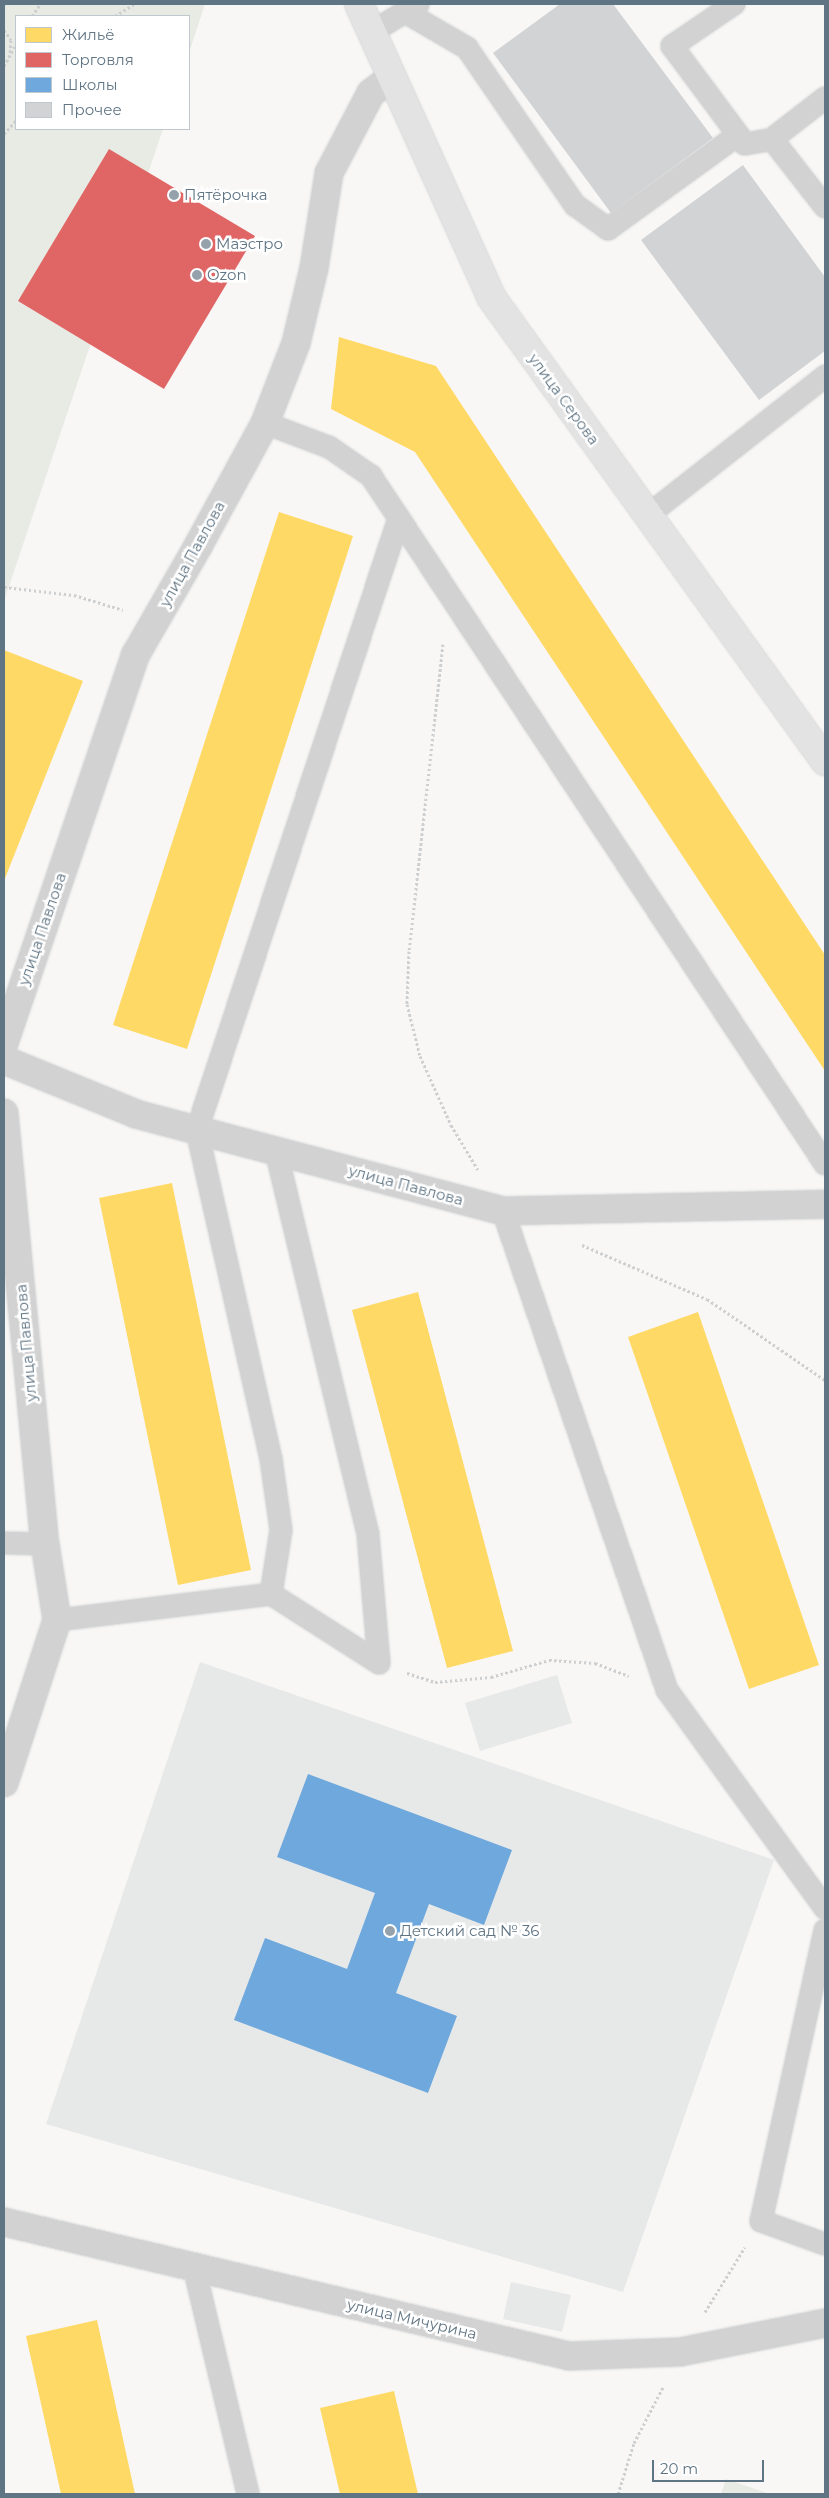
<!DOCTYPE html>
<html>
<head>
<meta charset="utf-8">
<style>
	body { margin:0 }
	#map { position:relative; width:829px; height:2498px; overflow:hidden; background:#f8f7f6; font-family:Montserrat,sans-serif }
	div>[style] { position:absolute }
	.built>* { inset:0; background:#e7e9e9 }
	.green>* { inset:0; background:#e8ebe4 }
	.homes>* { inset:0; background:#ffd966 }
	.shops>* { inset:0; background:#e06666 }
	.schools>* { inset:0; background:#6fa8dc }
	.building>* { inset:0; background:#d2d3d4 }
	.path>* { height:3px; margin-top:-1.5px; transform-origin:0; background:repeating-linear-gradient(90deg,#cecfd0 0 2.5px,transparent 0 5px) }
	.roads { filter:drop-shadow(0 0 1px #d4d5d6) drop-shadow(0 0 1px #d4d5d6) }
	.service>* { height:22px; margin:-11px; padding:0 11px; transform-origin:11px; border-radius:11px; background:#d2d2d3 }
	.minor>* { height:28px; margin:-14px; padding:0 14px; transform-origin:14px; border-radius:14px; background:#d2d2d3 }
	.secondary>* { height:28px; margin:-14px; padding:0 14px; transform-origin:14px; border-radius:14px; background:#e4e3e4 }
	.dots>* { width:14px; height:14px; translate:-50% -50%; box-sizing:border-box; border:2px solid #fff; border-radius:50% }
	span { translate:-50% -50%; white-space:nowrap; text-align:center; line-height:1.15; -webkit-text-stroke:5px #fff; paint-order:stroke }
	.poi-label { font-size:15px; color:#607584 }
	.left { translate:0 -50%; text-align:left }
	.street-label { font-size:15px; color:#607584 }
	.frame { position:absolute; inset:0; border:5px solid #607584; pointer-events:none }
	.legend { position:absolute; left:15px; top:15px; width:175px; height:115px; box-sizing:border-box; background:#fff; border:1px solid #bfc8ce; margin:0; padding:6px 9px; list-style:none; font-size:15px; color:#607584 }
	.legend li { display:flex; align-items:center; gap:10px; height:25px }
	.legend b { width:25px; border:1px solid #bfc8ce }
	.scale { position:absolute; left:652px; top:2460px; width:112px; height:22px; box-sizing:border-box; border:2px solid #607584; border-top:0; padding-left:6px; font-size:15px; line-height:18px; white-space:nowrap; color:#607584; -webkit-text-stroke:4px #fff; paint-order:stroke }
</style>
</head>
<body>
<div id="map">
	<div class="built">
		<div style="clip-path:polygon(200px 1662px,774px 1860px,623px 2292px,46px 2124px)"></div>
		<div style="clip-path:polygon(557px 1675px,572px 1723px,480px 1751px,465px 1703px)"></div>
		<div style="clip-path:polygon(511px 2282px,571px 2295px,562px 2332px,503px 2319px)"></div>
	</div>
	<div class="green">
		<div style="clip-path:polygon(4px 4px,205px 4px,189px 53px,189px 16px,16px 16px,16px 129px,163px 129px,4px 601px)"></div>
		<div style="clip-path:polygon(726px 2479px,770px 2494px,721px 2494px)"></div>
	</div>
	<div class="homes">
		<div style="clip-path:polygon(339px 337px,436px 366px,825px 955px,825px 1071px,415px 452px,331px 409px)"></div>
		<div style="clip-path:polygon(279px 512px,353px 536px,187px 1049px,113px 1025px)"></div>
		<div style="clip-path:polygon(4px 650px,83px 681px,4px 881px)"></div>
		<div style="clip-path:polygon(172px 1183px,251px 1570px,178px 1585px,99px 1198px)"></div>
		<div style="clip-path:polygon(418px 1292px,513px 1651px,447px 1668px,352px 1310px)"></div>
		<div style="clip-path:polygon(698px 1312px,819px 1665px,749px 1689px,628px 1337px)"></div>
		<div style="clip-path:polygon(97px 2320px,135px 2494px,61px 2494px,26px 2336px)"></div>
		<div style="clip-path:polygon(394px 2391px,418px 2494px,340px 2494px,320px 2408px)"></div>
	</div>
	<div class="shops">
		<div style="clip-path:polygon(109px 149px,255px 236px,164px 389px,18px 301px)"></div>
	</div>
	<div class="schools">
		<div style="clip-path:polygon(308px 1774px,512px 1850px,484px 1925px,429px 1904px,396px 1993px,457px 2016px,428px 2093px,234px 2020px,265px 1938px,347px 1969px,375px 1893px,277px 1857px)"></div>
	</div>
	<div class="building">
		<div style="clip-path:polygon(560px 4px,613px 4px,713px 138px,611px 213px,493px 53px)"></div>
		<div style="clip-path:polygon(743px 165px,825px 277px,825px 351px,759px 400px,641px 240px)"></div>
	</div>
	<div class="path">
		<div style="left:4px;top:5px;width:1px;rotate:-45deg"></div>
		<div style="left:32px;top:16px;width:14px;rotate:-56deg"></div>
		<div style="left:115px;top:16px;width:22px;rotate:-32deg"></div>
		<div style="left:4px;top:30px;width:12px;rotate:55deg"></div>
		<div style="left:11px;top:40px;width:16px;rotate:94deg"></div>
		<div style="left:4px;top:66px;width:25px;rotate:-61deg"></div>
		<div style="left:4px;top:134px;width:18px;rotate:-49deg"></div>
		<div style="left:4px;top:587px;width:70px;rotate:6.5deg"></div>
		<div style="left:74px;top:595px;width:51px;rotate:17deg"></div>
		<div style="left:443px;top:644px;width:309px;rotate:96.3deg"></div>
		<div style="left:409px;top:951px;width:53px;rotate:92.2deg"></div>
		<div style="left:407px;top:1004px;width:54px;rotate:76deg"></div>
		<div style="left:420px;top:1056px;width:76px;rotate:65.8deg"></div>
		<div style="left:451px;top:1125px;width:52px;rotate:59deg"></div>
		<div style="left:582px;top:1245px;width:136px;rotate:23.4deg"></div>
		<div style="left:707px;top:1299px;width:143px;rotate:34.5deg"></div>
		<div style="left:407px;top:1673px;width:29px;rotate:18deg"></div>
		<div style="left:435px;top:1682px;width:56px;rotate:-5.1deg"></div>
		<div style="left:491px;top:1677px;width:60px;rotate:-16.3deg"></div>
		<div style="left:549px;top:1660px;width:46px;rotate:3.7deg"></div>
		<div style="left:595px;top:1663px;width:36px;rotate:21deg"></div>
		<div style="left:705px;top:2312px;width:76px;rotate:-58.4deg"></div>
		<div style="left:618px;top:2494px;width:53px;rotate:-72.6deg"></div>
		<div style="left:634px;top:2443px;width:63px;rotate:-62.6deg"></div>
	</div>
	<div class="roads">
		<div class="service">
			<div style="left:734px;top:4px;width:75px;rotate:145.9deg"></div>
			<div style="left:672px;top:46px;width:122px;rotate:53.3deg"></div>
			<div style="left:745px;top:144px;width:27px;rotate:-10deg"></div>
			<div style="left:772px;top:139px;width:86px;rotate:52.1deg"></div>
			<div style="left:405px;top:12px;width:72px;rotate:30.1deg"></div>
			<div style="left:467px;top:48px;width:191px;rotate:55.5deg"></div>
			<div style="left:575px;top:205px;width:41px;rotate:36deg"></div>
			<div style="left:608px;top:229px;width:160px;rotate:-35.9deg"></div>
			<div style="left:372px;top:32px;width:54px;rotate:-31.3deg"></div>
			<div style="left:772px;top:139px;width:67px;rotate:-37.7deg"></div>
			<div style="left:265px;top:423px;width:68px;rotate:20.6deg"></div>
			<div style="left:329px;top:447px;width:51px;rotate:34.6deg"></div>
			<div style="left:371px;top:476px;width:824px;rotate:56.58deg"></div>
			<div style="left:648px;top:515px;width:225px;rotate:-38.1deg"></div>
			<div style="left:503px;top:1211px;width:506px;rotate:71.1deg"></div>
			<div style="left:667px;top:1690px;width:269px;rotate:54.1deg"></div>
			<div style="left:4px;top:1543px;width:41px;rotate:1.4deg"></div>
			<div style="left:271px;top:1594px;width:128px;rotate:32.6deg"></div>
			<div style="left:379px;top:1663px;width:129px;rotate:-94.9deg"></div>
			<div style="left:368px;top:1534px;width:394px;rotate:-103.5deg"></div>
			<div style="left:57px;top:1620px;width:216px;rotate:-6.9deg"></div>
			<div style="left:271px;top:1594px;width:65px;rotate:-81.1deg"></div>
			<div style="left:281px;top:1530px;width:72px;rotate:-98deg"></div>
			<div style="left:271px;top:1459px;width:337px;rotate:-102.7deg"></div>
			<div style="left:197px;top:1130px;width:644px;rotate:-71.73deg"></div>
			<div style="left:825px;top:1930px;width:298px;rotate:102.4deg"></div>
			<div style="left:761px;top:2221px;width:68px;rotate:19.8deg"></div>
			<div style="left:194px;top:2267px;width:233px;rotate:76.6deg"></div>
		</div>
		<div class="minor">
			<div style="left:4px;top:1043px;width:411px;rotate:-71.3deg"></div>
			<div style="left:136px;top:654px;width:125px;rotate:-60.1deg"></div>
			<div style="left:198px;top:546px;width:140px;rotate:-61.4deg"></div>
			<div style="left:265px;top:423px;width:86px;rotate:-68.8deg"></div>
			<div style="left:296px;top:343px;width:77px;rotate:-76.5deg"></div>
			<div style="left:314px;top:268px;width:96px;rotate:-81deg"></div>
			<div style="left:329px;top:173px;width:90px;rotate:-62.3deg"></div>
			<div style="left:371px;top:93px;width:25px;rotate:-37deg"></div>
			<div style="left:4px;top:1060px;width:143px;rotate:22.2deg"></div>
			<div style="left:136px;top:1114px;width:380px;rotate:14.8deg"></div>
			<div style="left:503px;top:1211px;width:322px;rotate:-1.2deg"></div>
			<div style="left:4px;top:1113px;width:433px;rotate:84.6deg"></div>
			<div style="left:45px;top:1544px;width:77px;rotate:81deg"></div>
			<div style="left:57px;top:1620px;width:171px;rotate:108deg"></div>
			<div style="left:4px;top:2222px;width:581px;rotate:13.34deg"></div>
			<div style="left:569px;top:2356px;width:111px;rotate:-2.1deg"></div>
			<div style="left:680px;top:2352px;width:148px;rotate:-11.3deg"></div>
		</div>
		<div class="secondary">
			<div style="left:359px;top:4px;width:321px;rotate:65.7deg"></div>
			<div style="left:491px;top:297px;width:572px;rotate:54.25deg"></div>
		</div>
	</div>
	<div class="dots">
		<div style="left:174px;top:195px;background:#95a2ac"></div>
		<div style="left:206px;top:244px;background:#95a2ac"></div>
		<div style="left:197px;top:275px;background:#95a2ac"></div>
		<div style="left:390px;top:1931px;background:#95a2ac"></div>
	</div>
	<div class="poi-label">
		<span class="left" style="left:184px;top:195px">Пятёрочка</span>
		<span class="left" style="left:216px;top:244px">Маэстро</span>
		<span class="left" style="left:207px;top:275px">Ozon</span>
		<span class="left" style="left:400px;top:1931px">Детский сад № 36</span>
	</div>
	<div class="street-label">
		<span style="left:564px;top:399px;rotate:54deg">улица Серова</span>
		<span style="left:192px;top:554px;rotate:-61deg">улица Павлова</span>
		<span style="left:42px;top:929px;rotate:-71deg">улица Павлова</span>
		<span style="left:406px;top:1185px;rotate:15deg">улица Павлова</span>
		<span style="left:26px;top:1343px;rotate:-95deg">улица Павлова</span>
		<span style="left:412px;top:2319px;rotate:13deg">улица Мичурина</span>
	</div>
	<div class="frame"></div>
	<ul class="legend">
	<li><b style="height:14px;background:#ffd966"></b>Жильё</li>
	<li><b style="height:14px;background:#e06666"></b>Торговля</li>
	<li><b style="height:14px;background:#6fa8dc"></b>Школы</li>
	<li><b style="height:14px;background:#d2d3d4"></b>Прочее</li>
	</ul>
	<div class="scale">20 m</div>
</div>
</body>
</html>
